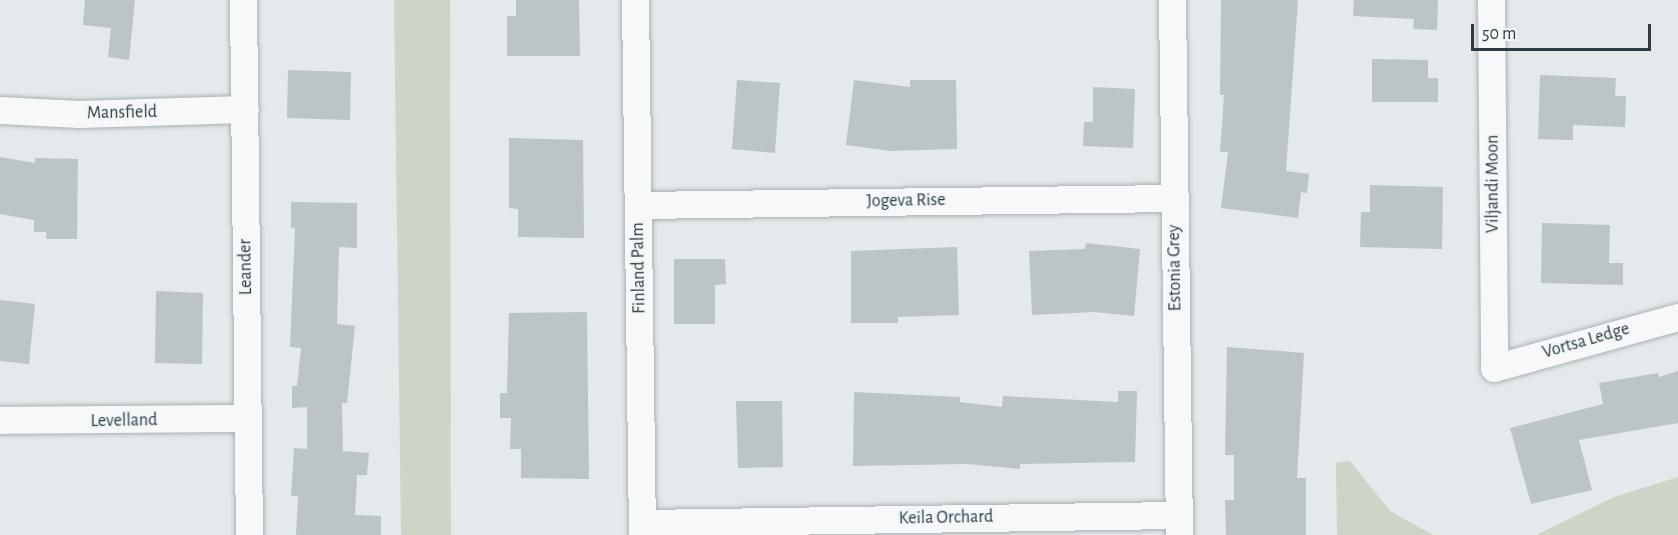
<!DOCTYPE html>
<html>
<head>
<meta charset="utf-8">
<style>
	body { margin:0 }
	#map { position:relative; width:1678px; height:535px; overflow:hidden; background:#e4e9eb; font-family:"Alegreya Sans",sans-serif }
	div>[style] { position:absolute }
	.green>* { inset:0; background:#ced4c6 }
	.building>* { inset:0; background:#bbc4c7 }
	.roads { filter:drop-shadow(0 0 2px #a9b2b5) drop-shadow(0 0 2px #a9b2b5) }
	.street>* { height:27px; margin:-13.5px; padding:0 13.5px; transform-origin:13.5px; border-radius:13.5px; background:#f6f8f9 }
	span { translate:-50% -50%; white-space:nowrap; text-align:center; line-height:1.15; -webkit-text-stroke:4.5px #f3f7f8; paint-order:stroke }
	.street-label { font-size:18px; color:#2d3c42 }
	.scale { position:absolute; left:1471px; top:24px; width:180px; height:27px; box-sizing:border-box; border:3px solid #2d3c42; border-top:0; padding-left:8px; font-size:18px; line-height:21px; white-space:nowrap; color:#2d3c42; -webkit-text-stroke:4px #f3f7f8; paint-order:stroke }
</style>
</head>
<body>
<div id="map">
	<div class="green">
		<div style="clip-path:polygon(394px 0,450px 0,451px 535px,401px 535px)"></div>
		<div style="clip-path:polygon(1350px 461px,1390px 511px,1433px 535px,1337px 535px,1336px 463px)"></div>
		<div style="clip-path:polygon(1678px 477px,1678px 535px,1536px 535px,1614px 497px)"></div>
	</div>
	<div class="building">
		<div style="clip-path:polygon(85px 0,135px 0,129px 60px,108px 57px,111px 28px,83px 25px)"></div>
		<div style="clip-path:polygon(516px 0,579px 0,580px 56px,507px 56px,507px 16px,516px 16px)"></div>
		<div style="clip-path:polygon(1221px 0,1298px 0,1286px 171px,1309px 174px,1307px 193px,1301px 192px,1298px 218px,1221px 208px,1228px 152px,1220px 152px,1224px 95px,1220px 95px)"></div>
		<div style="clip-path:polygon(1354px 0,1438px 0,1437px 30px,1413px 29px,1414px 19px,1353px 16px)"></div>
		<div style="clip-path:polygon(1372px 59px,1428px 60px,1428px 78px,1438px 78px,1438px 102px,1372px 102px)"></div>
		<div style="clip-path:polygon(288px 70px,351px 72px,350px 120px,287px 118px)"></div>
		<div style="clip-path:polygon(1540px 75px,1616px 78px,1615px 96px,1626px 96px,1625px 127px,1573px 125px,1573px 140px,1538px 139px)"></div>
		<div style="clip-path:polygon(737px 80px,780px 83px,775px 153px,732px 149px)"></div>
		<div style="clip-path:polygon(854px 80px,910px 87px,910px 80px,956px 80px,957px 149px,891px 151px,846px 145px)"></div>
		<div style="clip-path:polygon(1093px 87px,1135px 89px,1133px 148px,1083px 146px,1084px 122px,1093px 122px)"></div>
		<div style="clip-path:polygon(509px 138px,583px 140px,584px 238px,518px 237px,518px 209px,509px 208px)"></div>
		<div style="clip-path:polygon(0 157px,35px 163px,35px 158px,78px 159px,77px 239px,46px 239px,46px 232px,34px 232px,34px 220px,0 214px)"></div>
		<div style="clip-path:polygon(1370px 185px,1443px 187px,1442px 249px,1360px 247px,1361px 212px,1370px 212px)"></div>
		<div style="clip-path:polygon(291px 202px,357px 203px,357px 248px,339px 247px,337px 324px,355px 326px,347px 403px,342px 403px,343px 451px,369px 453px,367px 475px,357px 475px,355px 515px,381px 516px,381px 535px,296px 535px,298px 496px,291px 496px,294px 448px,307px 449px,307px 407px,292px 408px,292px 386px,297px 386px,301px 348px,290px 347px,295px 228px,291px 228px)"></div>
		<div style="clip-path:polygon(1542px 223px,1610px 225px,1609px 263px,1623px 263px,1623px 285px,1541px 283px)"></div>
		<div style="clip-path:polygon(1086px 243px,1140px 249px,1134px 316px,1094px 312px,1032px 315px,1029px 251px,1085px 249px)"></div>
		<div style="clip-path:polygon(957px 247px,959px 315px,898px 317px,898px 323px,851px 323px,851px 251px)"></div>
		<div style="clip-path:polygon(674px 259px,725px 259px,726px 284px,715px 285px,715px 324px,674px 324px)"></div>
		<div style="clip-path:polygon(156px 291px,203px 293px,202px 364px,155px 363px)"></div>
		<div style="clip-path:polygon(0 300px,35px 304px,29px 364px,0 361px)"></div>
		<div style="clip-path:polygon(587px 312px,589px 479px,521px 478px,521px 449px,510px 449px,511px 418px,500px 418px,500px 393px,507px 393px,509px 313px)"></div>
		<div style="clip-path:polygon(1227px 347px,1304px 353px,1297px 478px,1306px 478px,1306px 535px,1226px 535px,1225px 500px,1234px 500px,1234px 455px,1225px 455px)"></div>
		<div style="clip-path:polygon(1678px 371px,1678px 423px,1579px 440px,1592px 490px,1531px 504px,1510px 428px,1603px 404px,1599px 383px,1658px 373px,1659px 377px)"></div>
		<div style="clip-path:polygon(1118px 391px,1137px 391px,1135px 462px,1020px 464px,1020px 469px,967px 464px,853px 466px,854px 392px,960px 397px,960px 402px,1002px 407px,1003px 396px,1118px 402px)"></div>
		<div style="clip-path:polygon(736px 401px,782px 401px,783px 467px,738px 468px)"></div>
	</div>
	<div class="roads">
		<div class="street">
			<div style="left:243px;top:0;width:535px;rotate:89.36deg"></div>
			<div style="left:635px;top:0;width:535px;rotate:89.25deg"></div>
			<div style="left:1172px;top:0;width:535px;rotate:89.25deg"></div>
			<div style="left:1491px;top:0;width:368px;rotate:89.5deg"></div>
			<div style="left:1494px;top:368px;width:191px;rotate:-15.5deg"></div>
			<div style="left:0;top:110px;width:79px;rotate:2.9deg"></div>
			<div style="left:79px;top:114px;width:166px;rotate:-1.7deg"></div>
			<div style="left:638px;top:205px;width:536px;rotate:-0.75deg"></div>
			<div style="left:0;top:420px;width:248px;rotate:-0.5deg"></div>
			<div style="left:642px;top:523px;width:536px;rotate:-0.86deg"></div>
		</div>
	</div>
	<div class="street-label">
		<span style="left:122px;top:113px;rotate:-1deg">Mansfield</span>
		<span style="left:1493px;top:184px;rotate:-90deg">Viljandi Moon</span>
		<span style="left:906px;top:201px;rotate:-1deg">Jogeva Rise</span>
		<span style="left:246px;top:267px;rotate:-91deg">Leander</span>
		<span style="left:639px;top:268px;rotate:-91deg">Finland Palm</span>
		<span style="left:1175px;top:268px;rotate:-91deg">Estonia Grey</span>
		<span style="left:1586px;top:341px;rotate:-16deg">Vortsa Ledge</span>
		<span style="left:124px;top:421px;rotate:-1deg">Levelland</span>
		<span style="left:946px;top:518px;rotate:-1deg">Keila Orchard</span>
	</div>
	<div class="scale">50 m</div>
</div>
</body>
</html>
